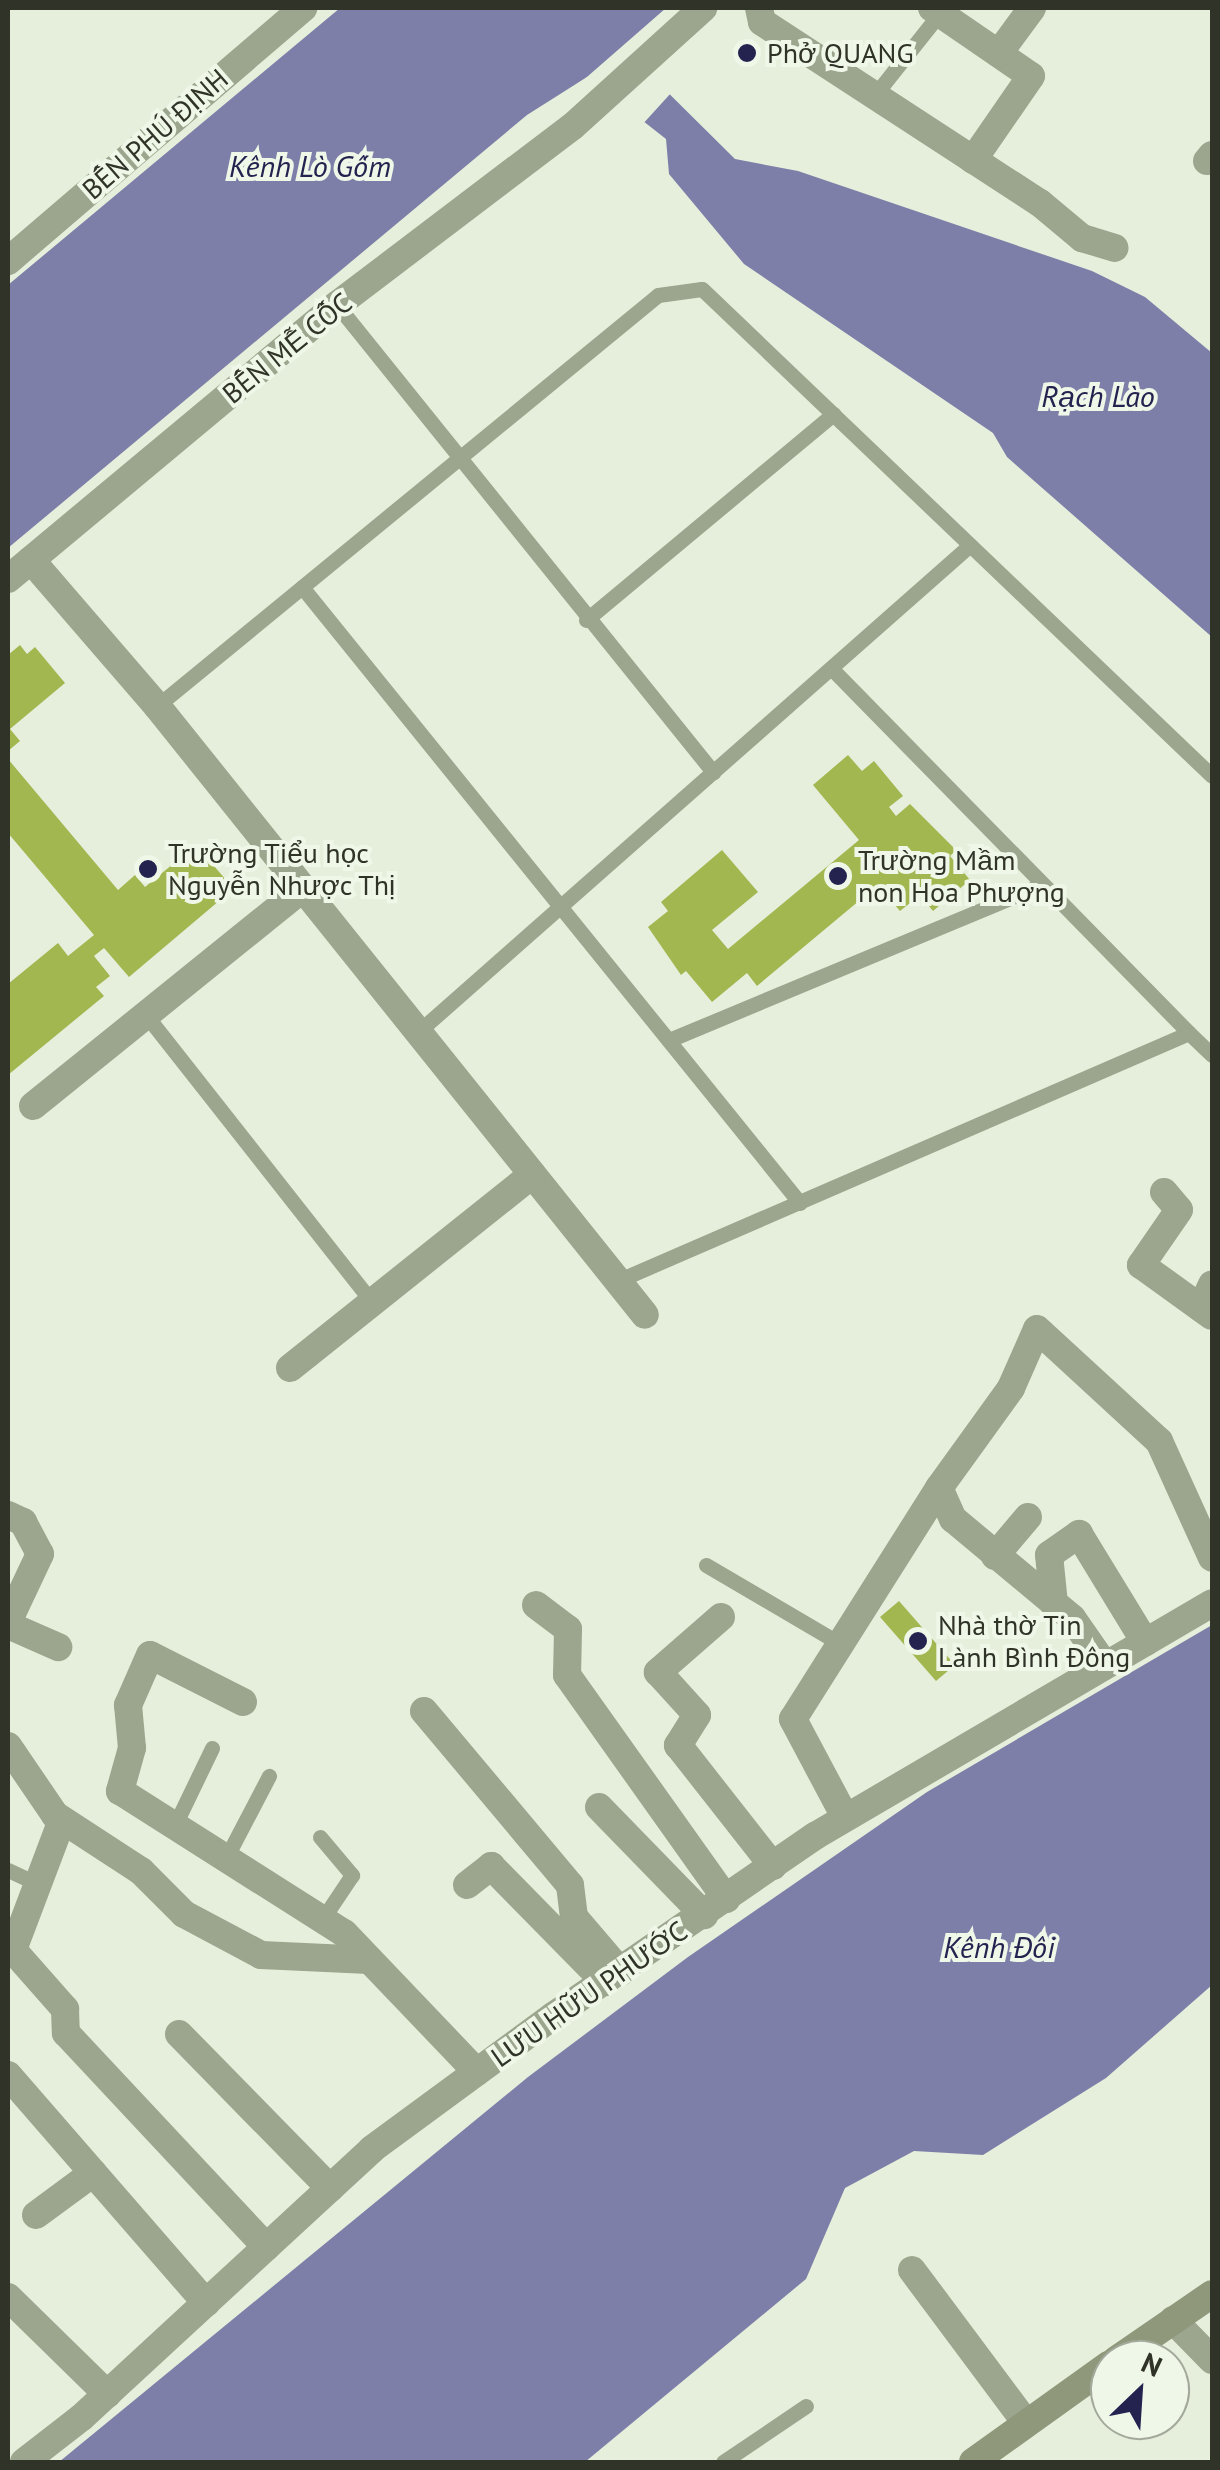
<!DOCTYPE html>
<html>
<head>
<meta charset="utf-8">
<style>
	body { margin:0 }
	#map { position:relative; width:1220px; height:2470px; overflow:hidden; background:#e6efdc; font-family:"PT Sans",sans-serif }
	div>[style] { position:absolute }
	.water>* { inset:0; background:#7e7fa8 }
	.pier>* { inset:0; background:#e6efdc }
	.building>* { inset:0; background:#a3b751 }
	.service>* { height:15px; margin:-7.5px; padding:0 7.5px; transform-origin:7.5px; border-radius:7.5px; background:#9ca58d }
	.minor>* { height:28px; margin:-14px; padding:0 14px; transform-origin:14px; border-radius:14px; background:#9ca58d }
	.tertiary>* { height:28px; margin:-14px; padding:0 14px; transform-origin:14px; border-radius:14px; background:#9ca58d }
	.secondary>* { height:28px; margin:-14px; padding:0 14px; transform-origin:14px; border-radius:14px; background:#8f987b }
	.dots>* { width:28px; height:28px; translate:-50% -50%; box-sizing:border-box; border:5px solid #eff7e8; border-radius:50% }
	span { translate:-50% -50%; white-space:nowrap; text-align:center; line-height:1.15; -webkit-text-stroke:8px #eff7e8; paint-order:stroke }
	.poi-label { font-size:28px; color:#303328 }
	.left { translate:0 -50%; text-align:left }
	.street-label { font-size:28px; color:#303328 }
	.water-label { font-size:30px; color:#242350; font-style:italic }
	.frame { position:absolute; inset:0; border:10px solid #303328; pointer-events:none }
	.north { position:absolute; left:1090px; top:2340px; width:100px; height:100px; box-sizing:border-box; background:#eff7e8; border:2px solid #a3a99b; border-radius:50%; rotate:25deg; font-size:28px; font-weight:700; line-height:40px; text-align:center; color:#303328 }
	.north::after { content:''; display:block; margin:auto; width:35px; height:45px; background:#242350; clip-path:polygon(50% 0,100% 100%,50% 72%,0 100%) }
</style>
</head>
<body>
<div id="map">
	<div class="water">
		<div style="clip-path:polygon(340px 8px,680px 8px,630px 55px,735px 159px,798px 171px,1092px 271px,1145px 297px,1212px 353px,1212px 637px,1007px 457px,993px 433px,744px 264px,669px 174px,666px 139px,587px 77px,527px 115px,8px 548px,8px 285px)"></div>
		<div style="clip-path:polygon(1212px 1625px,1212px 1985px,1106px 2078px,983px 2155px,914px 2151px,845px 2188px,806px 2279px,585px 2462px,59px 2462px,528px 2077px,688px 1957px,927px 1792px)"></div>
	</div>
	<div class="pier">
		<div style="clip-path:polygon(666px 8px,685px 8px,637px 55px,671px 93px,641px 126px,587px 83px,564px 97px)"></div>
	</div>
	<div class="building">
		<div style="clip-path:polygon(20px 645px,27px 654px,35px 647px,65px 683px,10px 729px,20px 741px,8px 751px,8px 655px)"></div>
		<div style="clip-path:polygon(848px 755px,862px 771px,874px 761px,903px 796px,889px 807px,896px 816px,910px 804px,956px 850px,950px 856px,970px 880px,933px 911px,920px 895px,900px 911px,878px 885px,757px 986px,747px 973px,712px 1002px,686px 971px,681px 975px,648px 927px,668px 911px,661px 902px,722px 850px,758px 892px,712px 930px,728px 949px,859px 840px,813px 785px)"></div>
		<div style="clip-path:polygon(8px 759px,118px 890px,135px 875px,145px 887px,196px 845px,227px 881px,220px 887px,226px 895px,129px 977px,104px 948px,94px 956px,110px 976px,96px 987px,104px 996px,8px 1075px,8px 984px,58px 943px,68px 956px,94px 935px,8px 833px)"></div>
		<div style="clip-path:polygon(899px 1601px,955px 1665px,936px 1681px,880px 1617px)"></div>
	</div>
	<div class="service">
		<div style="left:874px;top:96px;width:106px;rotate:-51.5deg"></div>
		<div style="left:337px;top:305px;width:600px;rotate:51.16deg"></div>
		<div style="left:302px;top:587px;width:792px;rotate:51.05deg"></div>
		<div style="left:586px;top:620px;width:322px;rotate:-39.8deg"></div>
		<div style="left:831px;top:668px;width:511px;rotate:45.55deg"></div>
		<div style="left:157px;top:706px;width:648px;rotate:-39.36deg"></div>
		<div style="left:658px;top:295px;width:44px;rotate:-7.8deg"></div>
		<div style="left:702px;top:289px;width:705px;rotate:43.68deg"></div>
		<div style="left:146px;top:1015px;width:362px;rotate:51.8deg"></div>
		<div style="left:418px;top:1032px;width:736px;rotate:-41.42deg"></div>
		<div style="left:669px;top:1040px;width:401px;rotate:-22.6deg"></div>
		<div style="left:617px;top:1281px;width:623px;rotate:-23.44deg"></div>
		<div style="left:1189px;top:1033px;width:32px;rotate:44deg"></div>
		<div style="left:706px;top:1565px;width:154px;rotate:30.4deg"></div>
		<div style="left:173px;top:1829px;width:90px;rotate:-64.3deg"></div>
		<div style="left:320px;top:1837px;width:50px;rotate:49.9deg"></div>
		<div style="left:352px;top:1875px;width:54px;rotate:123.7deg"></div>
		<div style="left:225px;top:1860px;width:95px;rotate:-62.4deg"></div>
		<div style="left:8px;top:1870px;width:33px;rotate:25deg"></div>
		<div style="left:723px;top:2462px;width:100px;rotate:-34deg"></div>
	</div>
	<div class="minor">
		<div style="left:759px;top:8px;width:14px;rotate:78deg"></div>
		<div style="left:762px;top:22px;width:332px;rotate:33.1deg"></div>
		<div style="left:1040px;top:203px;width:55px;rotate:39.8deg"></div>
		<div style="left:1082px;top:238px;width:34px;rotate:17deg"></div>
		<div style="left:932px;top:8px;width:120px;rotate:34.5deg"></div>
		<div style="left:1031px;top:76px;width:102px;rotate:124.6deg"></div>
		<div style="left:999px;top:53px;width:56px;rotate:-53.7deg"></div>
		<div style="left:1207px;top:161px;width:8px;rotate:-50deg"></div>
		<div style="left:31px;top:560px;width:193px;rotate:49.2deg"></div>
		<div style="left:157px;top:706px;width:780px;rotate:51.29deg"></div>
		<div style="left:33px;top:1106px;width:347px;rotate:-38.9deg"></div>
		<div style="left:1164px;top:1192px;width:23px;rotate:50deg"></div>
		<div style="left:1179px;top:1210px;width:67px;rotate:124.6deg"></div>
		<div style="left:1141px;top:1265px;width:87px;rotate:35.7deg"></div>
		<div style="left:1201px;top:1308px;width:26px;rotate:-65deg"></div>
		<div style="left:290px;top:1368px;width:310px;rotate:-38.6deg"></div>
		<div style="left:8px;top:1515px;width:17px;rotate:25deg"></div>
		<div style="left:23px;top:1522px;width:36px;rotate:62deg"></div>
		<div style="left:40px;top:1554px;width:75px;rotate:115.2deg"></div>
		<div style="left:995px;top:1556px;width:51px;rotate:-49.8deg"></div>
		<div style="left:1054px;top:1604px;width:49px;rotate:-95.8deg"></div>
		<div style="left:1049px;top:1555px;width:37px;rotate:-35deg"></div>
		<div style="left:1079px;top:1534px;width:127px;rotate:58.6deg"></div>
		<div style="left:536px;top:1605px;width:40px;rotate:37deg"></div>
		<div style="left:568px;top:1629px;width:46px;rotate:91.2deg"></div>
		<div style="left:567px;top:1675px;width:275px;rotate:54.6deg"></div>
		<div style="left:721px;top:1617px;width:84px;rotate:138.9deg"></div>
		<div style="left:658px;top:1672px;width:58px;rotate:47.8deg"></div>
		<div style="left:697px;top:1715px;width:36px;rotate:122deg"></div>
		<div style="left:678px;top:1745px;width:154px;rotate:51.9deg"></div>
		<div style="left:8px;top:1625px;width:55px;rotate:23.7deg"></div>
		<div style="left:1104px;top:1664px;width:56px;rotate:-124.8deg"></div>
		<div style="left:1072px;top:1618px;width:155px;rotate:-140.2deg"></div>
		<div style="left:953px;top:1519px;width:34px;rotate:-114deg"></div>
		<div style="left:939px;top:1488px;width:123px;rotate:-54.2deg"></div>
		<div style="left:1011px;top:1388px;width:64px;rotate:-66.2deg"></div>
		<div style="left:1037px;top:1329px;width:166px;rotate:42.6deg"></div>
		<div style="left:1159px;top:1441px;width:128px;rotate:65.6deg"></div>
		<div style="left:243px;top:1702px;width:104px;rotate:-153.2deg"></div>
		<div style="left:150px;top:1655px;width:55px;rotate:113.7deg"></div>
		<div style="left:128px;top:1705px;width:43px;rotate:84.7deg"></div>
		<div style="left:132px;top:1748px;width:45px;rotate:105.6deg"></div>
		<div style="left:120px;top:1791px;width:265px;rotate:32.4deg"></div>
		<div style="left:344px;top:1933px;width:192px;rotate:46.3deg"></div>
		<div style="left:424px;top:1711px;width:227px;rotate:50deg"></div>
		<div style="left:570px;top:1885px;width:32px;rotate:83deg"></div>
		<div style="left:574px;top:1917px;width:72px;rotate:49.5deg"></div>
		<div style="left:8px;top:1746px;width:83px;rotate:55.7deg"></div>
		<div style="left:55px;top:1815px;width:103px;rotate:33.1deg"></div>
		<div style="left:141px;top:1871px;width:61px;rotate:45deg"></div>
		<div style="left:184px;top:1914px;width:87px;rotate:28deg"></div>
		<div style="left:261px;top:1955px;width:108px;rotate:2.7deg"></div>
		<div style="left:599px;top:1807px;width:151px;rotate:45.8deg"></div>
		<div style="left:845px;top:1817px;width:111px;rotate:-118deg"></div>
		<div style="left:793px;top:1719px;width:273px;rotate:-57.7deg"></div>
		<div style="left:62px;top:1820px;width:139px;rotate:110.7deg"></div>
		<div style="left:13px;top:1950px;width:79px;rotate:48.6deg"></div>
		<div style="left:65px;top:2009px;width:24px;rotate:88deg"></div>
		<div style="left:66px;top:2033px;width:293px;rotate:46.9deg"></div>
		<div style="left:467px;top:1885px;width:31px;rotate:-38deg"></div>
		<div style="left:491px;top:1866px;width:163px;rotate:45.5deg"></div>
		<div style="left:179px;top:2034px;width:216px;rotate:45.6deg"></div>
		<div style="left:8px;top:2075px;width:302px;rotate:49deg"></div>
		<div style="left:36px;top:2215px;width:71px;rotate:-36.4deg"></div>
		<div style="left:912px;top:2270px;width:191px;rotate:53.3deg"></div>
		<div style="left:8px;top:2297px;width:139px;rotate:44.4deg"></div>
		<div style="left:1173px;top:2320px;width:56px;rotate:45.7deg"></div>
	</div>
	<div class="tertiary">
		<div style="left:8px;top:261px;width:389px;rotate:-40.6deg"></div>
		<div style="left:8px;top:579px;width:428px;rotate:-39.8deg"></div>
		<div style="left:337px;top:305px;width:296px;rotate:-37.2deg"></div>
		<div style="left:573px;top:126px;width:176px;rotate:-42.2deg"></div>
		<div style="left:24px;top:2462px;width:73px;rotate:-37.8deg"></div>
		<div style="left:82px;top:2417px;width:395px;rotate:-42.7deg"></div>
		<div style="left:372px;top:2149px;width:225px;rotate:-36.3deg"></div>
		<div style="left:553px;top:2016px;width:318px;rotate:-34.5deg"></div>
		<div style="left:815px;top:1836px;width:460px;rotate:-30.4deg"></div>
	</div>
	<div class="secondary">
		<div style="left:1116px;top:2360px;width:116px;rotate:-34.5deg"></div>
		<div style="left:973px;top:2462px;width:168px;rotate:-35.6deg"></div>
	</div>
	<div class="dots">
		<div style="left:747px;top:53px;background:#242350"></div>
		<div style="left:148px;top:869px;background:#242350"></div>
		<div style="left:838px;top:876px;background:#242350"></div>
		<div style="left:918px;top:1641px;background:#242350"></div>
	</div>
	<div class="poi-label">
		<span class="left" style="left:767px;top:53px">Phở QUANG</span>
		<span class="left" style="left:168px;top:869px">Trường Tiểu học<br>Nguyễn Nhược Thị</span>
		<span class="left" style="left:858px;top:876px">Trường Mầm<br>non Hoa Phượng</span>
		<span class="left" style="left:938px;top:1641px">Nhà thờ Tin<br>Lành Bình Đông</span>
	</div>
	<div class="street-label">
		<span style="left:155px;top:134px;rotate:-41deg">BẾN PHÚ ĐỊNH</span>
		<span style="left:287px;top:348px;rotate:-39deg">BẾN MỄ CỐC</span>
		<span style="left:589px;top:1994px;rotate:-35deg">LƯU HỮU PHƯỚC</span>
	</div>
	<div class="water-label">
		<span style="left:310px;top:166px">Kênh Lò Gốm</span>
		<span style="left:1098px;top:396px">Rạch Lào</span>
		<span style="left:999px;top:1947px">Kênh Đôi</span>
	</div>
	<div class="frame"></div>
	<div class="north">N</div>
</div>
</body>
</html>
